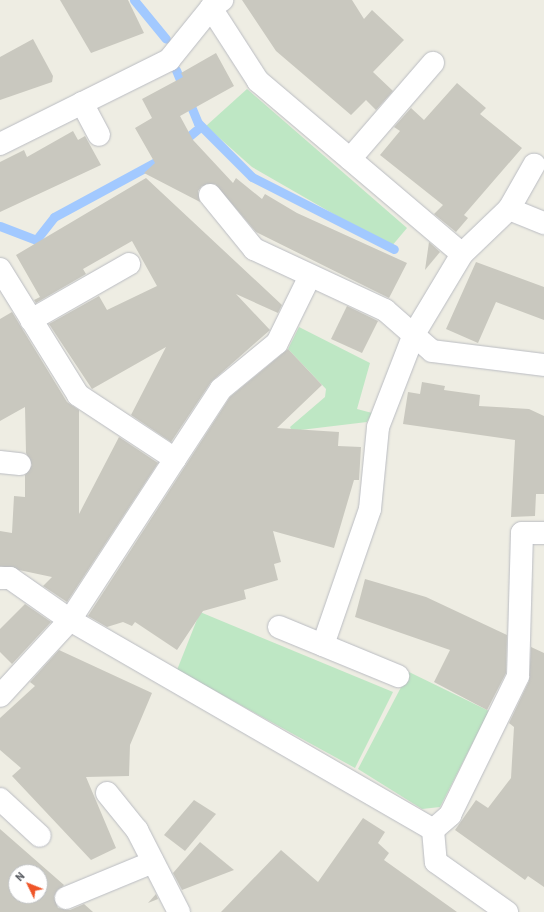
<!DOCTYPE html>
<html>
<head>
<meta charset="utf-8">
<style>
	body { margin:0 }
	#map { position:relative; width:544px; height:912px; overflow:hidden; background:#eeede3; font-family:Barlow,sans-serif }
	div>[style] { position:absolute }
	.green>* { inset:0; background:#bee7c4 }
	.stream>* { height:9px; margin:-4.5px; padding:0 4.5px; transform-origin:4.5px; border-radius:4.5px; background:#a2c9ff }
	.building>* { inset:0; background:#c9c8bf }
	.roads { filter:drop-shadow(0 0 1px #babcc2) drop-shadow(0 0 1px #babcc2) }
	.street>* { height:22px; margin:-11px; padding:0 11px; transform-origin:11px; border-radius:11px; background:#fff }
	span { translate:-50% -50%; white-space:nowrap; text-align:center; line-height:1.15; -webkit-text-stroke:3px #fff; paint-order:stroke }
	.north { position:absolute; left:8px; top:864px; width:40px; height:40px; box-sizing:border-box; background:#fff; border:1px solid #bdbfc1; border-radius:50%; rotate:313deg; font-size:11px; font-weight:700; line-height:16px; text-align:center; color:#5b5e64 }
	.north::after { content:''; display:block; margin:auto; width:14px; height:18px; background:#ef5528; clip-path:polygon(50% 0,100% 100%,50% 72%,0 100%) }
</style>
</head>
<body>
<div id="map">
	<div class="green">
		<div style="clip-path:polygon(247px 89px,407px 228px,391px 247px,252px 167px,206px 126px)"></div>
		<div style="clip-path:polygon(299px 327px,370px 363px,357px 409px,372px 413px,367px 422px,292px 431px,290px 427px,325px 397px,326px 389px,288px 349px)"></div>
		<div style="clip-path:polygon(200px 612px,393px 692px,355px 768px,177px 670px)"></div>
		<div style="clip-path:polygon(409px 672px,489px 711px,440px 807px,422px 809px,358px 769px)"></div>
	</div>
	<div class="stream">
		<div style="left:134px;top:0;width:50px;rotate:50.6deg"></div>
		<div style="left:176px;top:70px;width:57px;rotate:67.5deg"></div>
		<div style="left:198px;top:123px;width:76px;rotate:45deg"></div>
		<div style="left:252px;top:177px;width:159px;rotate:26.9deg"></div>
		<div style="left:181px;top:143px;width:26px;rotate:-40deg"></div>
		<div style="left:0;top:226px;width:39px;rotate:21deg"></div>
		<div style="left:36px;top:240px;width:29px;rotate:-52deg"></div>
		<div style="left:54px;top:217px;width:126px;rotate:-28.4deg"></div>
	</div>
	<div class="building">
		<div style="clip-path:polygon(60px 0,128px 0,144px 33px,91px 53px)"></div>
		<div style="clip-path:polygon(242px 0,352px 0,364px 19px,372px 10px,404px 40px,373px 72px,393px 91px,376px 110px,366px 100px,351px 115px,276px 51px)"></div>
		<div style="clip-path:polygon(33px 39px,53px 76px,52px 82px,0 100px,0 57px)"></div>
		<div style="clip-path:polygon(216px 53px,234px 86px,180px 116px,193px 140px,233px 183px,236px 178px,262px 199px,265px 194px,297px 213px,407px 263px,389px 298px,256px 232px,215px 184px,202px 186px,198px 191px,200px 202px,144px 173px,155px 163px,135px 128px,152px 118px,142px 99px,183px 77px,181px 73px)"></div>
		<div style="clip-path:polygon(457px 83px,486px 108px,480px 114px,522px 148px,464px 215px,468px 218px,456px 232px,434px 214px,443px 205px,380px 155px,400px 131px,394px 127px,411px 108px,424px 120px)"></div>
		<div style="clip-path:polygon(73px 131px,78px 140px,85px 136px,101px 165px,0 212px,0 162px,24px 150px,27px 157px)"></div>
		<div style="clip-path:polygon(146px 178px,282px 305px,278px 313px,236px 294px,270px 330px,211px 382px,171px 442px,131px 415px,166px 347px,92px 389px,49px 324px,99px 296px,107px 310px,157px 286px,132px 241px,83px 269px,86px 274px,36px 303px,34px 300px,40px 297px,16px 255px)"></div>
		<div style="clip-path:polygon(429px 242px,440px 252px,425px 270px)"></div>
		<div style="clip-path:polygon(476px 262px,544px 287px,544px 320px,496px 302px,478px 343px,446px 329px)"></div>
		<div style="clip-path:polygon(347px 306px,378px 321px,362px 353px,331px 339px)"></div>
		<div style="clip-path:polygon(12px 312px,67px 402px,79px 410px,79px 514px,119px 437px,158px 463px,67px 602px,43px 586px,52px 577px,0 566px,0 531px,12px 533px,14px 496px,25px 497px,25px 475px,32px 465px,26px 453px,25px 407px,0 421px,0 319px)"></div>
		<div style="clip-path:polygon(288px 349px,322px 385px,277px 428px,339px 432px,338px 446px,361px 447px,359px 480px,354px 480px,334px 548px,273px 531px,281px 562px,274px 564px,278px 580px,244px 590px,246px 599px,203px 611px,177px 650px,135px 622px,132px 626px,123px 622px,107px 627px,88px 616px,230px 397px)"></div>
		<div style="clip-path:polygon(422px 382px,445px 386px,444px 390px,480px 395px,479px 406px,529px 409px,544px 416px,544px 494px,536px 494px,535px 516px,511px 517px,515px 440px,403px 424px,408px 392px,420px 394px)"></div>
		<div style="clip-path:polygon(365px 579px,426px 597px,507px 635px,506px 673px,487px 710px,434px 682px,450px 650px,355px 617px)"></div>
		<div style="clip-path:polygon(25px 604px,51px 622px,12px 664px,0 652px,0 629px)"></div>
		<div style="clip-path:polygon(531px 647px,544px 653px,544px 887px,528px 876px,525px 880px,455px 830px,476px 800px,488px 808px,511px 778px,514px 727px,509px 723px,529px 681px)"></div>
		<div style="clip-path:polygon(59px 650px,152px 693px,130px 745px,129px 776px,86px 777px,116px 848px,91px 860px,12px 776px,21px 768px,0 750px,0 718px,35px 686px,30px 682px)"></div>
		<div style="clip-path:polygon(194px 800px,216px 814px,185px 851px,164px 835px)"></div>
		<div style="clip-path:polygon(363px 818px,385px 832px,378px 843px,389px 853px,384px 860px,457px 912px,221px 912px,281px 850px,318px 882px)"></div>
		<div style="clip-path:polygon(evenodd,0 829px,64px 885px,54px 896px,58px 908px,70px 910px,84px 904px,93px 912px,0 912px,0 829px,16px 872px,40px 872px,40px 896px,16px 896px,16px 872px)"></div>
		<div style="clip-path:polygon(200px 842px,234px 870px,182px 890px,173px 873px)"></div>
		<div style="clip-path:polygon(156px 894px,158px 899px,148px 903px)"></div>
	</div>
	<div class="roads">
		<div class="street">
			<div style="left:211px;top:8px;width:87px;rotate:57.2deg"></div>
			<div style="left:258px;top:81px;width:267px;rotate:40.3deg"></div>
			<div style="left:82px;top:103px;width:36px;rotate:62deg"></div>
			<div style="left:0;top:144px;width:189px;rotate:-26.4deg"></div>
			<div style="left:169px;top:60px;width:67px;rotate:-51.1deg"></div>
			<div style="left:211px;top:8px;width:14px;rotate:-36deg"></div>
			<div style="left:350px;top:159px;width:127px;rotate:-49.2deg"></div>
			<div style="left:210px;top:195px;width:70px;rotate:50.8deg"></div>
			<div style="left:254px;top:249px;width:145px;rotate:25deg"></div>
			<div style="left:385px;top:310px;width:62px;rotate:41.1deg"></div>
			<div style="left:432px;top:351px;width:113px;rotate:7.1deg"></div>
			<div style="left:509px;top:209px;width:38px;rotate:22deg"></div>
			<div style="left:0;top:269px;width:148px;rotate:58.2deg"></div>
			<div style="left:78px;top:395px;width:116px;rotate:33.4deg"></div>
			<div style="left:175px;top:459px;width:192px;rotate:123.1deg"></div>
			<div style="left:70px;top:620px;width:103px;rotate:132.6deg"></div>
			<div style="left:31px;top:320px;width:113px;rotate:-29.7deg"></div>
			<div style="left:175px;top:459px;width:84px;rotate:-56.7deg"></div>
			<div style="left:221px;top:389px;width:72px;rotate:-39.4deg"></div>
			<div style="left:277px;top:343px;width:72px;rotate:-63.8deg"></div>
			<div style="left:0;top:462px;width:20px;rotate:6deg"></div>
			<div style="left:0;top:578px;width:10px"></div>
			<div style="left:10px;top:578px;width:73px;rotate:35deg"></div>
			<div style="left:70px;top:620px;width:419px;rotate:30deg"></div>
			<div style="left:433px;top:830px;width:32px;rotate:85deg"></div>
			<div style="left:436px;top:862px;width:87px;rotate:35.2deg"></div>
			<div style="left:279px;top:627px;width:129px;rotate:22.4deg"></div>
			<div style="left:323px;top:645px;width:144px;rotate:-70.9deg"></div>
			<div style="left:370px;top:509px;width:82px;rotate:-84.4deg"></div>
			<div style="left:378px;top:427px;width:100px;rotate:-68.8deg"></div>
			<div style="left:414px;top:334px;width:93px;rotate:-59deg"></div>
			<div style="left:462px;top:254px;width:65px;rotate:-43.8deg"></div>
			<div style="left:509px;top:209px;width:51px;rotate:-60.4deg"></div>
			<div style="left:107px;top:793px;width:48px;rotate:51deg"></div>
			<div style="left:137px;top:830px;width:92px;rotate:62.9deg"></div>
			<div style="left:0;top:799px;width:54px;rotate:42.8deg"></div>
			<div style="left:433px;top:830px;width:23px;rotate:-41deg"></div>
			<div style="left:450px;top:815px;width:155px;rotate:-63.9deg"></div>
			<div style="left:518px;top:676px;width:143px;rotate:-88.4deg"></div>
			<div style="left:522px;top:533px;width:22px"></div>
			<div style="left:66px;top:898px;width:94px;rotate:-22.5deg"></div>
		</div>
	</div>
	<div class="north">N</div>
</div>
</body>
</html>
